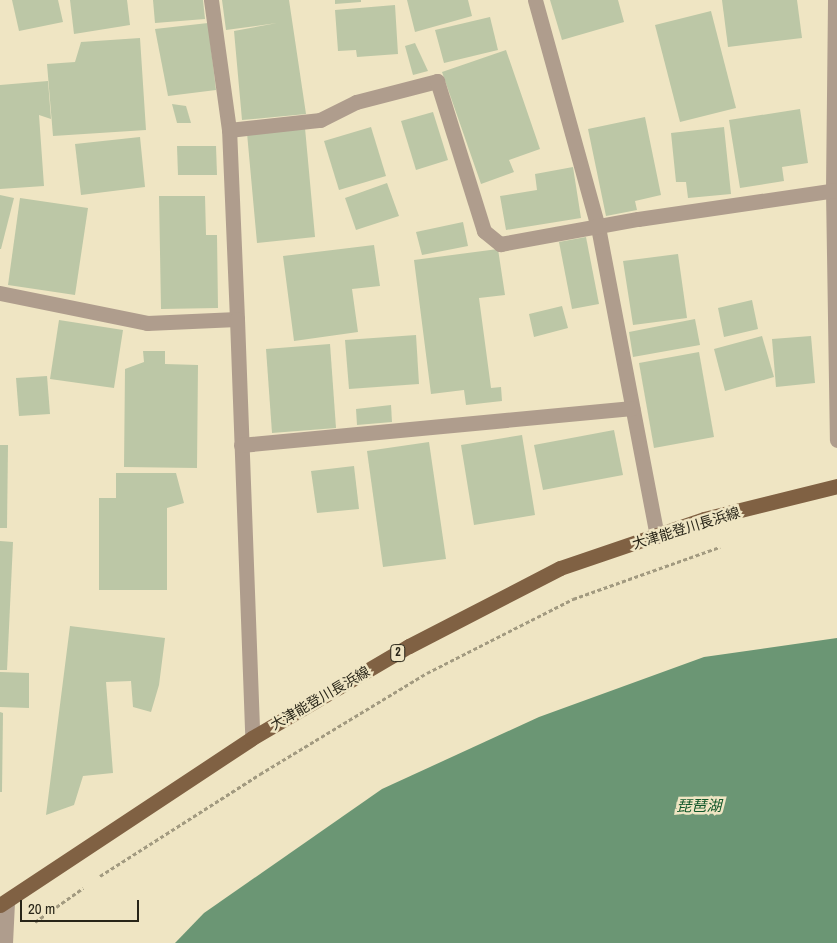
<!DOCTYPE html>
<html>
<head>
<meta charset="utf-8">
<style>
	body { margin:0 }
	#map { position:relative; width:837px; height:943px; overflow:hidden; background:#efe5c3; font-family:"Archivo Narrow","Noto Sans JP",sans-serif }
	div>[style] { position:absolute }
	.water>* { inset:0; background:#6b9674 }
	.building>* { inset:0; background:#bcc7a6 }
	.path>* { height:3px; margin-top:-1.5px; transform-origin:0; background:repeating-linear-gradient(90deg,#a29a80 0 4px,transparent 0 6.5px) }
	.street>* { height:15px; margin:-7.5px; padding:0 7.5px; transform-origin:7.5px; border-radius:7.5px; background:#af9d8d }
	.primary>* { height:15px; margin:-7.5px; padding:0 7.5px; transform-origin:7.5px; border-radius:7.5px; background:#806143 }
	span { translate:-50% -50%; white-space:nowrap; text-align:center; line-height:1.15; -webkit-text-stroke:5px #efe5c3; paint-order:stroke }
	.shield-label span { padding:1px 4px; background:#efe5c3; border:1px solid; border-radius:4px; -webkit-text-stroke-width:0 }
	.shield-label { font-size:12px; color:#282518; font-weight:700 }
	.street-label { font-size:14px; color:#282518 }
	.water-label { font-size:15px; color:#11572a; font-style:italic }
	.scale { position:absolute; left:20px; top:900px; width:119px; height:22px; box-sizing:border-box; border:2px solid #282518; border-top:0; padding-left:6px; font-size:15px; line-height:18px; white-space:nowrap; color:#282518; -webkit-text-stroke:4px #efe5c3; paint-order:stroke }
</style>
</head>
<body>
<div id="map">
	<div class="water">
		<div style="clip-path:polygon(837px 638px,837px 943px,175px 943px,204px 913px,382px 789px,539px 717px,704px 657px)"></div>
	</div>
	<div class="building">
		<div style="clip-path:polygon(12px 0,58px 0,63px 22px,19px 31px)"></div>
		<div style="clip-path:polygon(70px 0,127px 0,130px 25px,74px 34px)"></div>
		<div style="clip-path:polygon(153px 0,203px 0,205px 19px,155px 23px)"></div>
		<div style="clip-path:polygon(222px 0,289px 0,306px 114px,242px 120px,234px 31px,277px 23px,226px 30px)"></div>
		<div style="clip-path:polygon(335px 0,361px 0,361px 2px,335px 4px)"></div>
		<div style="clip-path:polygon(407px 0,468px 0,472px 16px,415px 32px)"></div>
		<div style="clip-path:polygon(550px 0,618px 0,624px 22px,562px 40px)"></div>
		<div style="clip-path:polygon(722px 0,797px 0,802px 38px,728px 47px)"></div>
		<div style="clip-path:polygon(395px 5px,398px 54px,357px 57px,356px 50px,338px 51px,335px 10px)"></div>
		<div style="clip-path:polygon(711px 11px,736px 108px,680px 122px,655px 25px)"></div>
		<div style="clip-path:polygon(490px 17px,498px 50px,444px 63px,435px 30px)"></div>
		<div style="clip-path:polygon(208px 23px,216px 90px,168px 96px,155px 29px)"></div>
		<div style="clip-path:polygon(140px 38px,146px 130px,53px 136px,47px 64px,75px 62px,81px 42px)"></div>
		<div style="clip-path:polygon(415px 43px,428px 71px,413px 75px,405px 46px)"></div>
		<div style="clip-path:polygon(506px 50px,540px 149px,509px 160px,514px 172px,481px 184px,442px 72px)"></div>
		<div style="clip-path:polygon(48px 81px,51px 119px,39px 115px,44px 186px,0 189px,0 85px)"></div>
		<div style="clip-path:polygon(172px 104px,186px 106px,191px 123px,177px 123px)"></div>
		<div style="clip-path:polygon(800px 109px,808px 163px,782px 167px,784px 181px,740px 188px,729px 120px)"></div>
		<div style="clip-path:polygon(433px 112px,448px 160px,416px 170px,401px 121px)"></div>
		<div style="clip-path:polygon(645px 117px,661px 195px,635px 201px,637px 210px,606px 216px,588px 129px)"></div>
		<div style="clip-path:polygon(371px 127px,386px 176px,339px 190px,324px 141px)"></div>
		<div style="clip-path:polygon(724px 127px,731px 194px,688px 198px,686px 182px,676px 182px,671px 133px)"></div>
		<div style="clip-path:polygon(305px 128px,315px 237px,257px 243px,247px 133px)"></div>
		<div style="clip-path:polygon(140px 137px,145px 187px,81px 195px,75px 144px)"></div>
		<div style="clip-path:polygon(177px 146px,216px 146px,217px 175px,178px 175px)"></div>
		<div style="clip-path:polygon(573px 167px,581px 218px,506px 230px,500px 196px,537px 190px,535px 174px)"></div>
		<div style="clip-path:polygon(387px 183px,399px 216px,356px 230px,345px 198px)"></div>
		<div style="clip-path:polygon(0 195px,14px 198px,1px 249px,0 249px)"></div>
		<div style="clip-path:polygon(159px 196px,205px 196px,206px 235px,217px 235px,218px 308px,161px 309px)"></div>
		<div style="clip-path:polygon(20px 198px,88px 208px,75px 295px,8px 285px)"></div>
		<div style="clip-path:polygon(463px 222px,468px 246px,422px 255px,416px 232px)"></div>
		<div style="clip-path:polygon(586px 237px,599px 304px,572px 309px,559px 242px)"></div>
		<div style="clip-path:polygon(374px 245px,380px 286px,352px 289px,358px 332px,294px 341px,283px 256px)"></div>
		<div style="clip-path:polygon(498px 249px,505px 295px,479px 298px,491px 388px,501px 387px,502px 401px,466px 405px,464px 390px,431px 394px,414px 260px)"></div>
		<div style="clip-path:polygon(678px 254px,687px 318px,633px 325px,623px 261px)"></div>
		<div style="clip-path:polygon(752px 300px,758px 329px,724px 337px,718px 308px)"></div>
		<div style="clip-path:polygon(562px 306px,568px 328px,534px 337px,529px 314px)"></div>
		<div style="clip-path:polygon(695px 319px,700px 345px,633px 357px,629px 332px)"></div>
		<div style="clip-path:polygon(59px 320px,123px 330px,114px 388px,50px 379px)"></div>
		<div style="clip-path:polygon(416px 335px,419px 384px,349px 389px,345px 340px)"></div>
		<div style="clip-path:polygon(762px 336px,774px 377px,725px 391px,714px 349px)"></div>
		<div style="clip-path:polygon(811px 336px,815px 383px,776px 387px,772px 339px)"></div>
		<div style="clip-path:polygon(330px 344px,336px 428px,272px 433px,266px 349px)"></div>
		<div style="clip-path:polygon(143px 351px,165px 351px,165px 364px,198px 365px,197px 468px,124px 467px,125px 369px,144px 362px)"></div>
		<div style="clip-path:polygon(699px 352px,714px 437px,654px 448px,639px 363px)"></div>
		<div style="clip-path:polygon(47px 376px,50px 414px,19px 416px,16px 378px)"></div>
		<div style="clip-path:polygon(391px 405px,392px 422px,357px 425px,356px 409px)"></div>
		<div style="clip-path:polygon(614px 430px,623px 475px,543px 490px,534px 445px)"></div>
		<div style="clip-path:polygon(522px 435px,535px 515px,474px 525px,461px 445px)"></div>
		<div style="clip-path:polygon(429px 442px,446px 559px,383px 567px,367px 451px)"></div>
		<div style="clip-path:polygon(0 445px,8px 445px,7px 528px,0 528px)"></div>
		<div style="clip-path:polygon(354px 466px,359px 509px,317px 513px,311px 471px)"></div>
		<div style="clip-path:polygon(116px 473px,176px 473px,184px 503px,167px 508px,167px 590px,99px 590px,99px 498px,116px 498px)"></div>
		<div style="clip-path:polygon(0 541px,13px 542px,7px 670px,0 670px)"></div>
		<div style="clip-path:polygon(70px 626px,165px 638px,159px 685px,151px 712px,133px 707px,131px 681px,106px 682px,113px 773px,83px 776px,74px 805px,46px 815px)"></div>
		<div style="clip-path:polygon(0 672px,29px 673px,29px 708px,0 707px)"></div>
		<div style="clip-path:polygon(0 712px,3px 713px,2px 792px,0 792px)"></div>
	</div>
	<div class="path">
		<div style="left:100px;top:876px;width:190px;rotate:-32.5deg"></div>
		<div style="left:260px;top:774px;width:195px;rotate:-31.2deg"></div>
		<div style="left:427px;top:673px;width:164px;rotate:-26.9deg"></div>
		<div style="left:573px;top:599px;width:156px;rotate:-19.5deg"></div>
		<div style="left:35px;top:922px;width:59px;rotate:-35.3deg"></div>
	</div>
	<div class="street">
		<div style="left:211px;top:0;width:131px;rotate:82.1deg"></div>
		<div style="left:535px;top:0;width:236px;rotate:74.5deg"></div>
		<div style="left:598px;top:227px;width:315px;rotate:79.2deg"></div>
		<div style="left:835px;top:0;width:190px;rotate:90.6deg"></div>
		<div style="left:833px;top:190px;width:250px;rotate:89.1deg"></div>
		<div style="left:0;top:293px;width:150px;rotate:11.5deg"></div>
		<div style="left:147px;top:323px;width:90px;rotate:-2.5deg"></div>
		<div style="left:237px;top:319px;width:189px;rotate:-92.4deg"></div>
		<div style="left:229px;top:130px;width:92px;rotate:-6.3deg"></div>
		<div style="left:320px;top:120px;width:40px;rotate:-26.6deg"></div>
		<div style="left:356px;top:102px;width:84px;rotate:-14.5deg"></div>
		<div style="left:437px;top:81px;width:157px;rotate:72.6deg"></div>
		<div style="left:484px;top:231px;width:21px;rotate:39deg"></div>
		<div style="left:500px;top:244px;width:140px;rotate:-10.3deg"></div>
		<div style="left:638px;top:219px;width:201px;rotate:-8.3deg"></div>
		<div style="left:237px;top:319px;width:419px;rotate:87.9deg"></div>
		<div style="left:241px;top:445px;width:393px;rotate:-5.4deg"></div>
		<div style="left:5px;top:943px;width:41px;rotate:-87.2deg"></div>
	</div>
	<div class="primary">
		<div style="left:0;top:905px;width:302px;rotate:-33.5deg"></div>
		<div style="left:252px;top:738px;width:182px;rotate:-30.4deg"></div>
		<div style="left:409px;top:646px;width:170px;rotate:-27.3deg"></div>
		<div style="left:560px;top:568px;width:152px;rotate:-18.8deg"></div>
		<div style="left:704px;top:519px;width:137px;rotate:-13.9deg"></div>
	</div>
	<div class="shield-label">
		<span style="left:398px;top:653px">2</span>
	</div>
	<div class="street-label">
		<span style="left:686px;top:528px;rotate:-17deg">大津能登川長浜線</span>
		<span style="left:320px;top:698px;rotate:-30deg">大津能登川長浜線</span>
	</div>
	<div class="water-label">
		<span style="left:699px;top:806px">琵琶湖</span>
	</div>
	<div class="scale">20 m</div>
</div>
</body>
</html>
